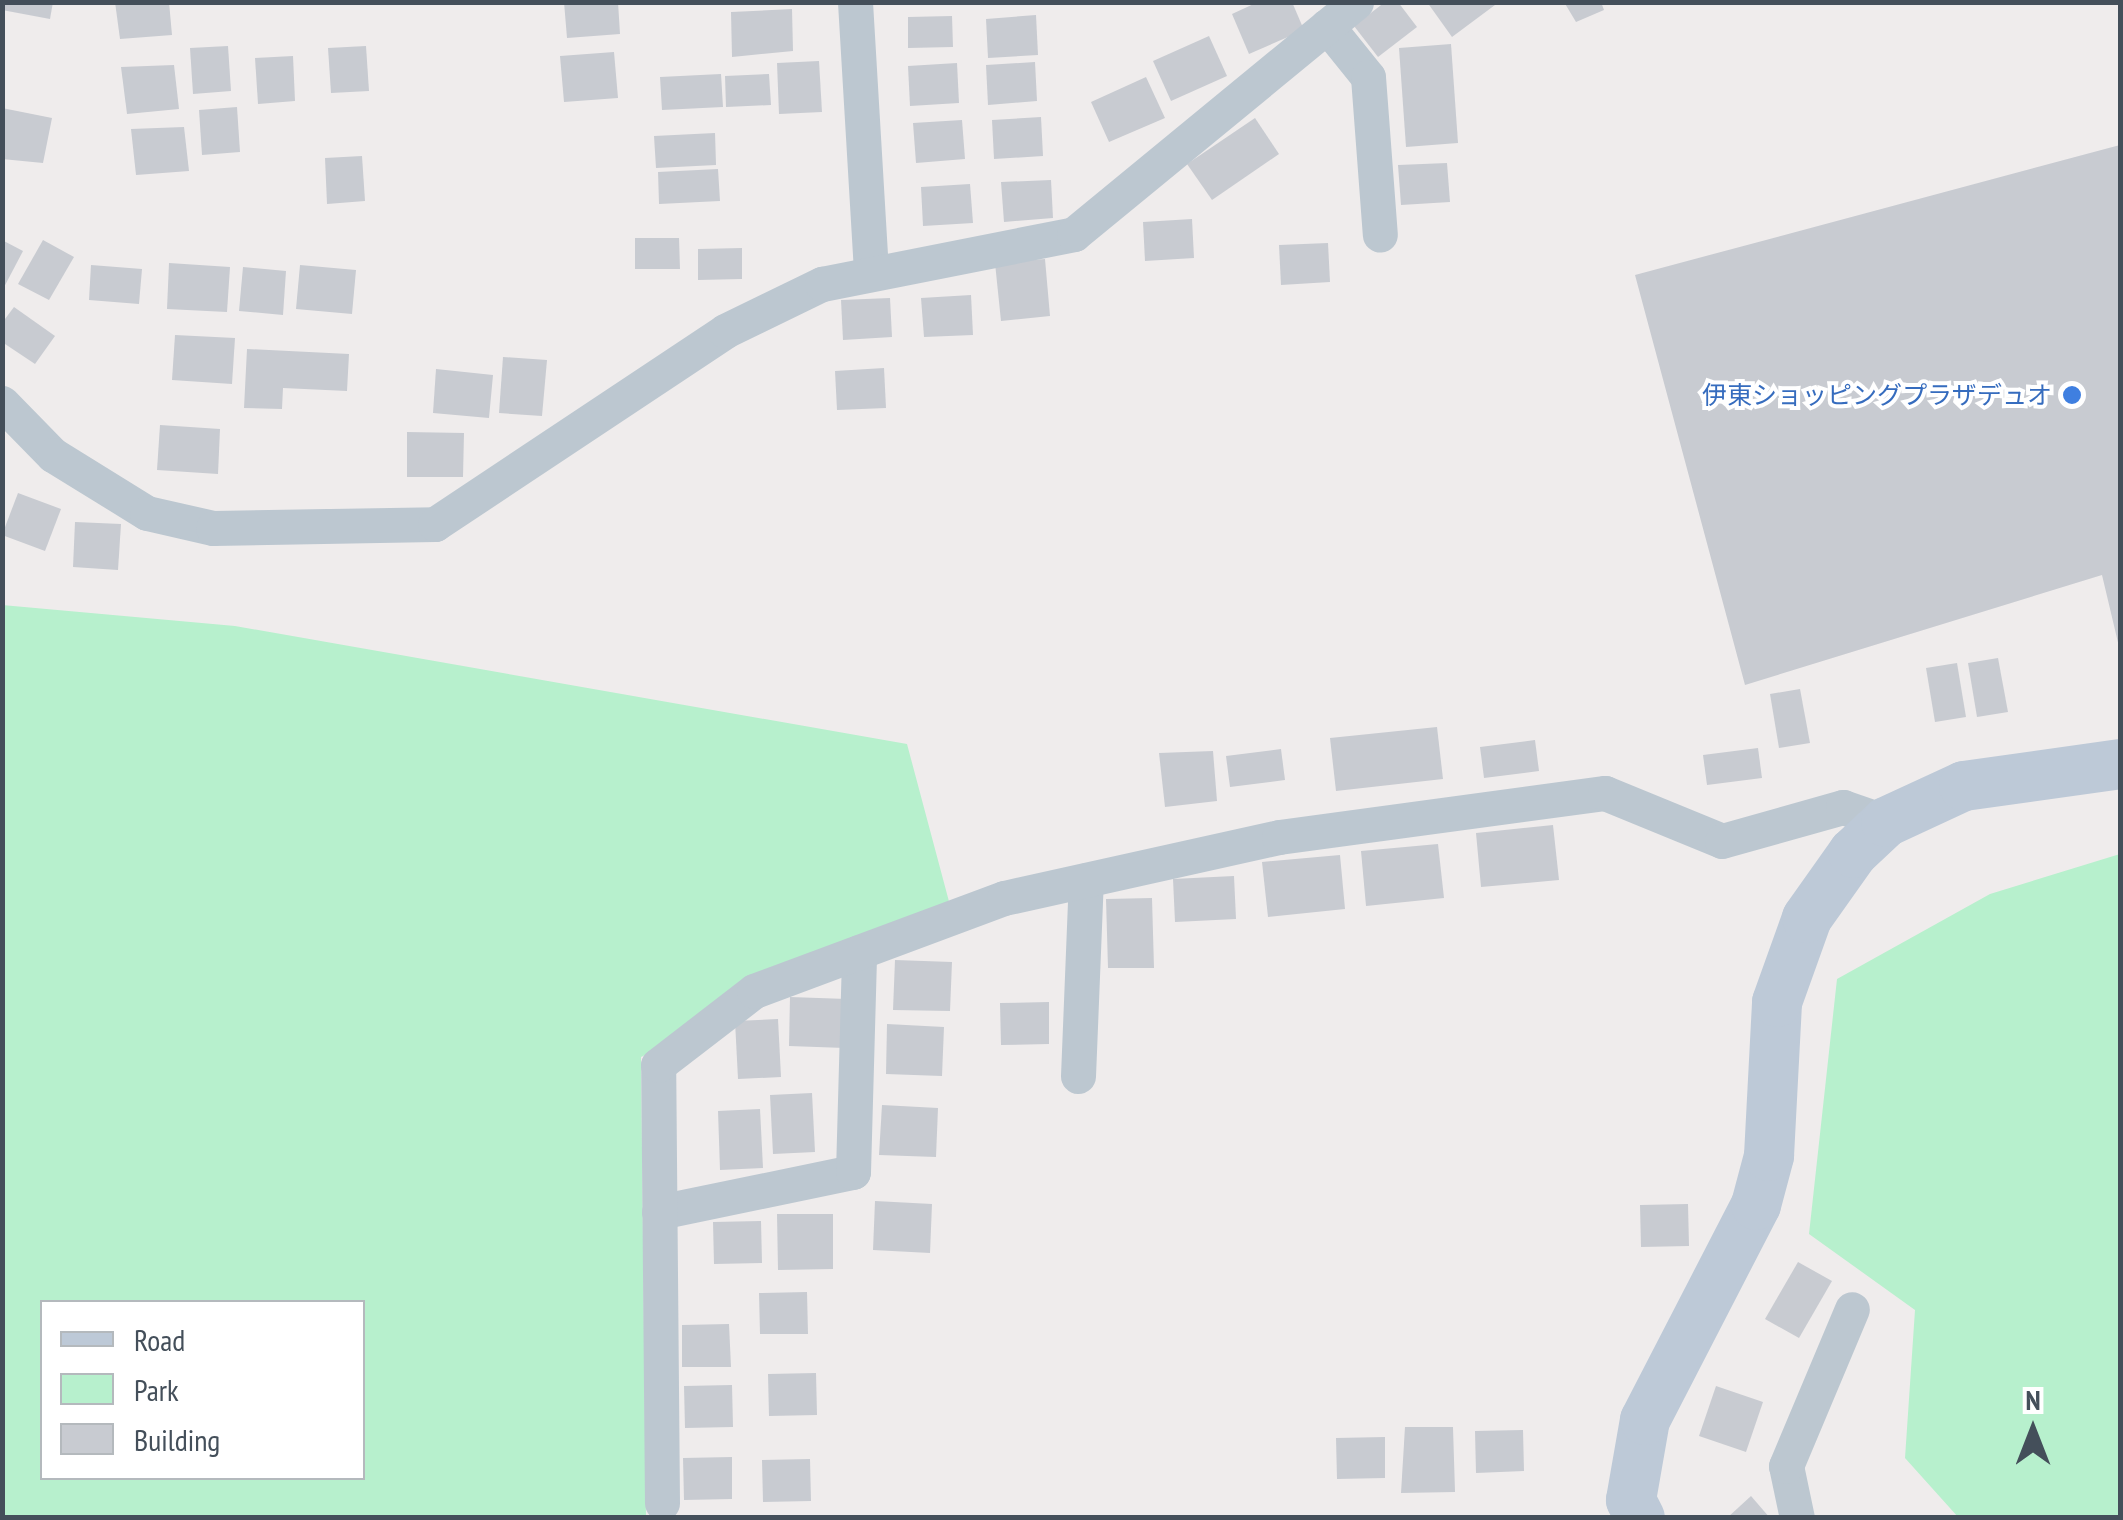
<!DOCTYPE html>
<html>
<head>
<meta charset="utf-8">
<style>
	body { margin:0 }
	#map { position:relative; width:2123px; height:1520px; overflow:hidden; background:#efecec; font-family:"PT Sans Narrow","Noto Sans JP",sans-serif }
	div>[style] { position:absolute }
	.green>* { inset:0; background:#b7f0cd }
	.building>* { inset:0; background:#c8cbd1 }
	.street>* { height:35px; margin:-17.5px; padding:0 17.5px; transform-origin:17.5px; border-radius:17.5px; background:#bcc7d0 }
	.secondary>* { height:50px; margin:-25px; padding:0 25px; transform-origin:25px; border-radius:25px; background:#bdc9d7 }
	.dots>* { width:28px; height:28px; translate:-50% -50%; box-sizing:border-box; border:5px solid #fff; border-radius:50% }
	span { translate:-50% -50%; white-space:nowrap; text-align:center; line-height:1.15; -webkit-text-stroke:8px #fff; paint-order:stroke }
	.shop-label { font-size:25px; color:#366cbe }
	.right { translate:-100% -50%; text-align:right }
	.frame { position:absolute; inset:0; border:5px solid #444f5a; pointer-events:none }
	.legend { position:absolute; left:40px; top:1300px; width:325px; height:180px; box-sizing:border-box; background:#fff; border:2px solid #b4b9bd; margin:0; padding:12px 18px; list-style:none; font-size:30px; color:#444f5a }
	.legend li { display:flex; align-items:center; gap:20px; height:50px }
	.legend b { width:50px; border:2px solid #b4b9bd }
	.north { position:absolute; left:1983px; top:1380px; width:100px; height:100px; -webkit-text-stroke:8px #fff; paint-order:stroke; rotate:0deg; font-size:28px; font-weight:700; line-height:40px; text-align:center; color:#444f5a }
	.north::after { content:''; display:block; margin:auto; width:35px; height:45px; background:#444f5a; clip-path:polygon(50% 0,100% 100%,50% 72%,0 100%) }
</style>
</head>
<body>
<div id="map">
	<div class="green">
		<div style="clip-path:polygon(evenodd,2px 605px,235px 626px,907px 744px,951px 909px,641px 1057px,646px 1517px,3px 1517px,2px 605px,42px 1302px,362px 1302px,362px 1478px,42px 1478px,42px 1302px)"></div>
		<div style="clip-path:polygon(2120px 854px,2120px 1517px,1958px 1517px,1905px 1458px,1915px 1310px,1809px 1234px,1837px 979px,1990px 894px)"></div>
	</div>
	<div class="building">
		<div style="clip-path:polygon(2px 2px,53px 2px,50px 19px,2px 10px)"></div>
		<div style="clip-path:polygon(115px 2px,169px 2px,172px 35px,120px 39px)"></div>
		<div style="clip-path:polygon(564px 2px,618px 2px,620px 34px,567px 38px)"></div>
		<div style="clip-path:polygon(1258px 2px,1292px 2px,1304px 30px,1249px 54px,1232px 14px)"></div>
		<div style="clip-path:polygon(1385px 2px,1398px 2px,1417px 27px,1378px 57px,1354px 26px)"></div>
		<div style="clip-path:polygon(1427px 2px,1499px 2px,1452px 37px)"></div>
		<div style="clip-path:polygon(1564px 2px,1601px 2px,1604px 10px,1576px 22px)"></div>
		<div style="clip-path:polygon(792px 9px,793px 51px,732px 57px,731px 12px)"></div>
		<div style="clip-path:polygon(1036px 15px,1038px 55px,988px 58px,986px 19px)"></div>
		<div style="clip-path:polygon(952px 16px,953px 47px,908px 48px,908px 17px)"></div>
		<div style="clip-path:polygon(1209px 36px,1227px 76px,1171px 101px,1153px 61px)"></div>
		<div style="clip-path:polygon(1451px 44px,1458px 143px,1406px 147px,1399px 48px)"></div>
		<div style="clip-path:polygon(228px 46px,231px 91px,193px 94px,190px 48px)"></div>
		<div style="clip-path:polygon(366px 46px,369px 91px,331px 93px,328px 48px)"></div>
		<div style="clip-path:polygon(614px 52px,618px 98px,564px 102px,560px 56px)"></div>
		<div style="clip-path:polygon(293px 56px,295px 101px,258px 104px,255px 58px)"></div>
		<div style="clip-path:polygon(819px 61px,822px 112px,779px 114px,777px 63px)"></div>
		<div style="clip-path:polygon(1035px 62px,1037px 101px,988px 105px,986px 65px)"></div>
		<div style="clip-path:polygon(957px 63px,959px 103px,910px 106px,908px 66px)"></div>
		<div style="clip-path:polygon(174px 65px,179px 109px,127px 114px,121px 67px)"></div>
		<div style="clip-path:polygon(721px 74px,723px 107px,662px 110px,660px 77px)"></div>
		<div style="clip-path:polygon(769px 74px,771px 105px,726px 107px,725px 76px)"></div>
		<div style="clip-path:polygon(1146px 77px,1165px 118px,1109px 142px,1091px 102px)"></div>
		<div style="clip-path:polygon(237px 107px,240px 152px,202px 155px,199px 110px)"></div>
		<div style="clip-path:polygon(2px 108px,52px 118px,43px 163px,2px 159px)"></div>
		<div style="clip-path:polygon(1041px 117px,1043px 156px,994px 159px,992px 120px)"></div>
		<div style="clip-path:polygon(1255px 118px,1279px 154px,1212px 200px,1187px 164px)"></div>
		<div style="clip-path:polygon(962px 120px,965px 159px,916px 163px,913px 123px)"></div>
		<div style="clip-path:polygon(184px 127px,189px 171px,136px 175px,131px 129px)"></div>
		<div style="clip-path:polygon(715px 133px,716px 165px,656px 168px,654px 136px)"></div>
		<div style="clip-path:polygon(2120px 145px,2120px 651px,2102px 575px,1745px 685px,1635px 275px)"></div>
		<div style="clip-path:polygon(362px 156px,365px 201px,327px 204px,325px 158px)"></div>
		<div style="clip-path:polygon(1447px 163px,1450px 202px,1401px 205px,1398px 165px)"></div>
		<div style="clip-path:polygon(718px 169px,720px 201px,659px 204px,658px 172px)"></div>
		<div style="clip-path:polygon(1051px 180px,1053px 218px,1004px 222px,1001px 182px)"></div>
		<div style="clip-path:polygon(970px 184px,973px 223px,923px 226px,921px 187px)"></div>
		<div style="clip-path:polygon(1192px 219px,1194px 258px,1145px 261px,1143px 222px)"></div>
		<div style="clip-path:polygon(635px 238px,679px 238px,680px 269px,635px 269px)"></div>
		<div style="clip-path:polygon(2px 240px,23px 251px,2px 291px)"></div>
		<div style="clip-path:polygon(43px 240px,74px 257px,49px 300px,18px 284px)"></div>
		<div style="clip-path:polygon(1328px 243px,1330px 282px,1281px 285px,1279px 245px)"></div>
		<div style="clip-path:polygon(742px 248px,742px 279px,698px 280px,698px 249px)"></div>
		<div style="clip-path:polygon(1045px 259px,1050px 316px,1001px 321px,995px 263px)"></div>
		<div style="clip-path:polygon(169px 263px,230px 267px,227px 312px,167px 309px)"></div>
		<div style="clip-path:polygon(91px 265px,142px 269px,139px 304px,89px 300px)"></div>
		<div style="clip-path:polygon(300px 265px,356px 270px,352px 314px,296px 309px)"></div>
		<div style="clip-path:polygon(243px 267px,286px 271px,283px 315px,239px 311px)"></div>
		<div style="clip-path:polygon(971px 295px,973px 335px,924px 337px,921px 298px)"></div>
		<div style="clip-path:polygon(890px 298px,892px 337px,843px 340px,841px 300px)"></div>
		<div style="clip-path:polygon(14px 307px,55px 336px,35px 364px,2px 342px,2px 323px)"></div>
		<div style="clip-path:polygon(175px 335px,235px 338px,232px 384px,172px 380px)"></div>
		<div style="clip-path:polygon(247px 349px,349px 354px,347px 391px,283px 388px,282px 409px,244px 408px)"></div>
		<div style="clip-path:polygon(503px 357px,547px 360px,542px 416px,499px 413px)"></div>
		<div style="clip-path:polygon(884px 368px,886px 408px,837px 410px,835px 371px)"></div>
		<div style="clip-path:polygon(436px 369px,493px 375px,489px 418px,433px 413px)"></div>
		<div style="clip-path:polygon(160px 425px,220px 429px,218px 474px,157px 470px)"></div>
		<div style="clip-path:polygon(407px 432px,464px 433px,463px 477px,407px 477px)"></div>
		<div style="clip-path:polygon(18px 493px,61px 509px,45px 551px,2px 535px)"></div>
		<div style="clip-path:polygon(75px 522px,121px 524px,118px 570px,73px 567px)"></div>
		<div style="clip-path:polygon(1998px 658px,2008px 712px,1977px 717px,1968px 663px)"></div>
		<div style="clip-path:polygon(1957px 663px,1966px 717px,1935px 722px,1926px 668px)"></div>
		<div style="clip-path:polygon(1800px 689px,1810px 743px,1779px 748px,1770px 694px)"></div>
		<div style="clip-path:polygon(1437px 727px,1443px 779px,1336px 791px,1330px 738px)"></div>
		<div style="clip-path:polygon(1535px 740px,1539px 771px,1484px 778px,1480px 747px)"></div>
		<div style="clip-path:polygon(1758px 748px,1762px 778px,1707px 785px,1703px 755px)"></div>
		<div style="clip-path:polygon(1281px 749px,1285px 780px,1230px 787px,1226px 756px)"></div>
		<div style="clip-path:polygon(1213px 751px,1217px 801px,1165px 807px,1159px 753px)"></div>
		<div style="clip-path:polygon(1553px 825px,1559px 880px,1481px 887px,1476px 833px)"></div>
		<div style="clip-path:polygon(1438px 844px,1444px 898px,1366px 906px,1361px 851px)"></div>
		<div style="clip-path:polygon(1340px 855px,1345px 909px,1268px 917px,1262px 862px)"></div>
		<div style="clip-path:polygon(1234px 876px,1236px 919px,1175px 922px,1173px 879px)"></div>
		<div style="clip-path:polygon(1152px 898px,1154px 968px,1108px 968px,1106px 899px)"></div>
		<div style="clip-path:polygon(895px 960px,952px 962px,950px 1011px,893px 1010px)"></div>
		<div style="clip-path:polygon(790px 997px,847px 999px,845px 1048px,789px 1046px)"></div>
		<div style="clip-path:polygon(1049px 1002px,1049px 1044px,1001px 1045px,1000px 1003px)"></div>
		<div style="clip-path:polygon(778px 1019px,781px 1077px,738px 1079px,735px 1021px)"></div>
		<div style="clip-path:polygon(887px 1024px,944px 1027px,942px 1076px,886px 1074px)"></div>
		<div style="clip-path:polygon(812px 1093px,815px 1152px,773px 1154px,770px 1095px)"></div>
		<div style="clip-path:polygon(882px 1105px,938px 1108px,936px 1157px,879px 1155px)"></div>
		<div style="clip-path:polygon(760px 1109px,763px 1168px,720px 1170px,718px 1111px)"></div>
		<div style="clip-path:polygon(875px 1201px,932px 1204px,930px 1253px,873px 1250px)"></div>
		<div style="clip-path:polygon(1688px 1204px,1689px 1246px,1641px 1247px,1640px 1205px)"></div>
		<div style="clip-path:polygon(777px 1214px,833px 1214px,833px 1269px,778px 1270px)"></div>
		<div style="clip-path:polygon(761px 1221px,762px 1263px,714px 1264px,713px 1222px)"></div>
		<div style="clip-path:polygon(1798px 1262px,1832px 1281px,1799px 1338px,1765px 1319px)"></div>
		<div style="clip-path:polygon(807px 1292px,808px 1334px,760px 1334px,759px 1293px)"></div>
		<div style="clip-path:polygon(729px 1324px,731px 1367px,682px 1367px,682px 1325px)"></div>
		<div style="clip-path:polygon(816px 1373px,817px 1415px,769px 1416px,768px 1374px)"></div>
		<div style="clip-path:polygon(732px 1385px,733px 1427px,685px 1428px,684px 1386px)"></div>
		<div style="clip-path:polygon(1716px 1386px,1763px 1402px,1746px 1452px,1699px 1436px)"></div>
		<div style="clip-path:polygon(1405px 1427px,1453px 1427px,1455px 1492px,1401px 1493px)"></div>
		<div style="clip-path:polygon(1523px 1430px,1524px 1471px,1476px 1473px,1475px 1431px)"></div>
		<div style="clip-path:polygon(1385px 1437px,1385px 1478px,1337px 1479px,1336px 1438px)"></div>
		<div style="clip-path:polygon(732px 1457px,732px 1499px,684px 1500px,683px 1458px)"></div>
		<div style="clip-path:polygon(810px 1459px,811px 1501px,763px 1502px,762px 1460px)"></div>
		<div style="clip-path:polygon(1751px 1496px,1770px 1518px,1727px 1518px)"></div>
	</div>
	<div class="street">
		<div style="left:855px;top:2px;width:272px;rotate:86.6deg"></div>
		<div style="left:1327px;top:26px;width:65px;rotate:51.2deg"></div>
		<div style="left:1368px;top:77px;width:158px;rotate:85.7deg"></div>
		<div style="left:2px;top:403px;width:73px;rotate:45.6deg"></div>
		<div style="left:53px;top:455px;width:110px;rotate:31.7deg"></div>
		<div style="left:147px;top:513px;width:68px;rotate:12.8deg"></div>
		<div style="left:213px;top:528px;width:222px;rotate:-1deg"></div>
		<div style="left:435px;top:524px;width:348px;rotate:-33.6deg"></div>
		<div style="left:725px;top:331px;width:108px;rotate:-25.9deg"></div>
		<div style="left:822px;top:284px;width:257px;rotate:-11.2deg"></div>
		<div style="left:1074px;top:234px;width:365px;rotate:-39.4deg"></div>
		<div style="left:1078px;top:1076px;width:196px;rotate:-87.7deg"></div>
		<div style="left:659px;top:1212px;width:198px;rotate:-11.7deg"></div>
		<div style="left:853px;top:1172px;width:220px;rotate:-88.4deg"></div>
		<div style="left:662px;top:1503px;width:438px;rotate:-90.5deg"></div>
		<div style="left:658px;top:1065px;width:121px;rotate:-37.6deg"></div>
		<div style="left:754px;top:991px;width:267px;rotate:-20.4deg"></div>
		<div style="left:1004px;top:898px;width:282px;rotate:-12.5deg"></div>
		<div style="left:1279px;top:837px;width:329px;rotate:-7.7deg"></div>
		<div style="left:1605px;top:793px;width:126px;rotate:22.3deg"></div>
		<div style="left:1722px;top:841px;width:126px;rotate:-15.7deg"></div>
		<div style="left:1843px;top:807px;width:46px;rotate:19.2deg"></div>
		<div style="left:1797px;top:1518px;width:53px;rotate:-101.9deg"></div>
		<div style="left:1786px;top:1466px;width:170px;rotate:-67.2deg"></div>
	</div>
	<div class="secondary">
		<div style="left:1640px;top:1518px;width:20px;rotate:-117deg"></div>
		<div style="left:1631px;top:1500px;width:81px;rotate:-80.1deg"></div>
		<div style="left:1645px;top:1420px;width:242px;rotate:-62.7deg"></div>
		<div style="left:1756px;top:1205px;width:51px;rotate:-75.1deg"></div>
		<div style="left:1769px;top:1156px;width:154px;rotate:-87deg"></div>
		<div style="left:1777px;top:1002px;width:89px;rotate:-70.3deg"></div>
		<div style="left:1807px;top:918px;width:80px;rotate:-54.7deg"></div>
		<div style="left:1853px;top:853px;width:45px;rotate:-43.2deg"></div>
		<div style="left:1886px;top:822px;width:86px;rotate:-24.8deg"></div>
		<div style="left:1964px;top:786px;width:158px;rotate:-8deg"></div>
	</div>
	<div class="dots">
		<div style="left:2072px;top:395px;background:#3f7fe0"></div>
	</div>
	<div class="shop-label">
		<span class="right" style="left:2052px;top:395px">伊東ショッピングプラザデュオ</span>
	</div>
	<div class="frame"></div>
	<ul class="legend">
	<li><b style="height:12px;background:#bdc9d7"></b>Road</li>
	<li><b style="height:28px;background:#b7f0cd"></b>Park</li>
	<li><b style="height:28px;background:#c8cbd1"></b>Building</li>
	</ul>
	<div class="north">N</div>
</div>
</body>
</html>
